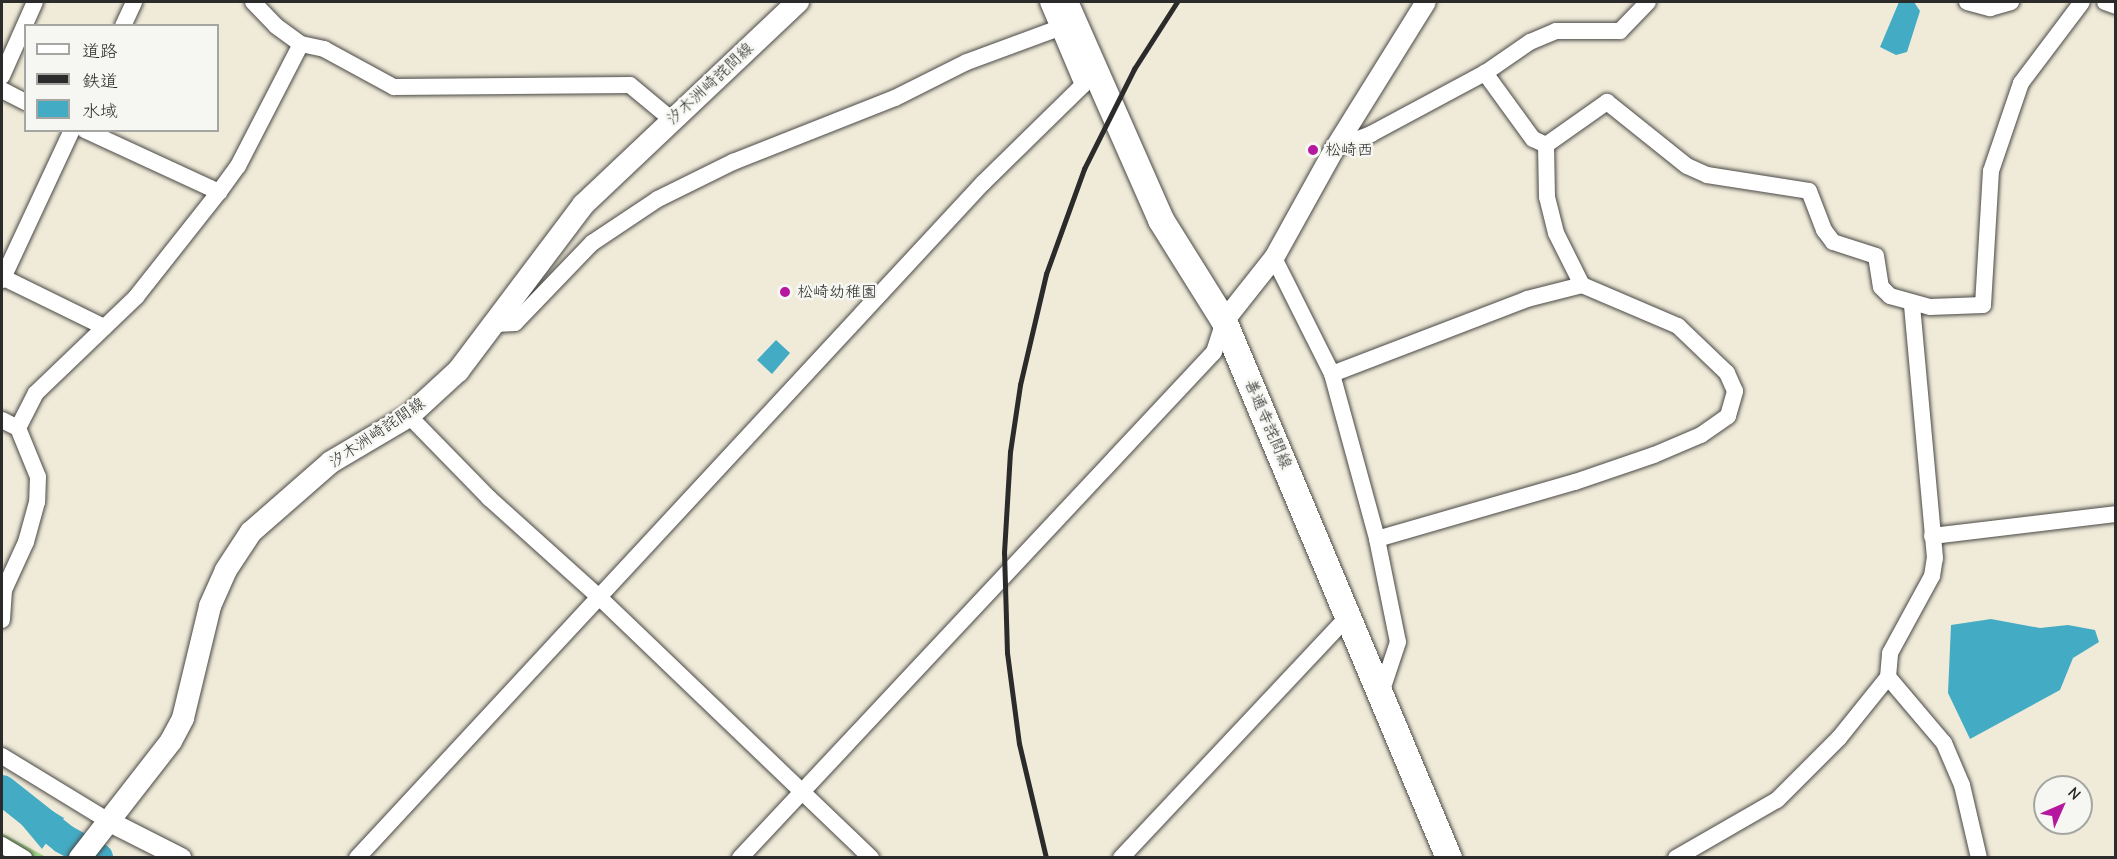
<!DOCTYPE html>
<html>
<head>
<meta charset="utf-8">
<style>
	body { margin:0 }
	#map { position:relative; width:2117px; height:859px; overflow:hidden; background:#f0ebd9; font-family:"Comic Neue","Klee One",sans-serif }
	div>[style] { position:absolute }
	.green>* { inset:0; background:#a0d586 }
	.water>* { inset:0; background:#44abc4 }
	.river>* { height:30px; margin:-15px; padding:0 15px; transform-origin:15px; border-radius:15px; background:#44abc4 }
	.roads { filter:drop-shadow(0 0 2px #494845) drop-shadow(0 0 2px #494845) }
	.minor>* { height:16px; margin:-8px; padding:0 8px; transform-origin:8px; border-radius:8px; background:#fff }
	.tertiary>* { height:20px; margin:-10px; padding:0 10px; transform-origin:10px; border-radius:10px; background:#fff }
	.secondary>* { height:22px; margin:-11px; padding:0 11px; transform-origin:11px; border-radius:11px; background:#fff }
	.primary>* { height:26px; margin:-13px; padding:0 13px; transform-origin:13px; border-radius:13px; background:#fff }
	.rail>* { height:4.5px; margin:-2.25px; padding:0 2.25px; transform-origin:2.25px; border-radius:2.25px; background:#2b2b2b }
	.dots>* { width:16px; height:16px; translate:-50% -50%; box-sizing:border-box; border:3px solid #f6f6f2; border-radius:50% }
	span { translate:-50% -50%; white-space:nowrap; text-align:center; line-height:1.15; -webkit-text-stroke:5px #f6f6f2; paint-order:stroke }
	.street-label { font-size:16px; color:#2b2b2b }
	.poi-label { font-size:16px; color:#2b2b2b }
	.left { translate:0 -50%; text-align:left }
	.frame { position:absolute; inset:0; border:3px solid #2b2b2b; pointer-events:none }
	.legend { position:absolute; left:24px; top:24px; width:195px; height:108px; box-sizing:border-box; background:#f6f6f2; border:2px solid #a5a5a2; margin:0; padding:8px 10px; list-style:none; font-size:18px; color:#2b2b2b }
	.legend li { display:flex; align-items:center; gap:12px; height:30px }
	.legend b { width:30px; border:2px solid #a5a5a2 }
	.north { position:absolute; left:2033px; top:775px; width:60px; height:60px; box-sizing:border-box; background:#f6f6f2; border:2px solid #a5a5a2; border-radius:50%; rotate:45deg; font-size:16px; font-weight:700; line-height:24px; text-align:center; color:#2b2b2b }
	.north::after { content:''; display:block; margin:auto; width:21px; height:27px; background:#b5179e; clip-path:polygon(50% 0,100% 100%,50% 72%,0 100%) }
</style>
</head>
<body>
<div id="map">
	<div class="green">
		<div style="clip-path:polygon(2px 833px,46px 857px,2px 857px)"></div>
	</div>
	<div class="water">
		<div style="clip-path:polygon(1899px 2px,1914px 2px,1920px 11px,1907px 52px,1896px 55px,1880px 47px)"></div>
		<div style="clip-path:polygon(776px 340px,790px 353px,772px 374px,757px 360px)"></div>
		<div style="clip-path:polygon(1991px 619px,2040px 628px,2068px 625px,2095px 630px,2099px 642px,2073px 658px,2060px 690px,1970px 739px,1948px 693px,1951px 625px)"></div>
		<div style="clip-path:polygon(2px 781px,64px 818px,42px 849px,2px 801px)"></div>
	</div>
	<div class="river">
		<div style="left:2px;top:790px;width:79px;rotate:38.3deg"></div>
		<div style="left:64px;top:839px;width:39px;rotate:29deg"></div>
	</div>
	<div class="roads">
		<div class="minor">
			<div style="left:253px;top:2px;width:33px;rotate:46deg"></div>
			<div style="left:276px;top:26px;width:31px;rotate:36deg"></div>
			<div style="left:301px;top:44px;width:24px;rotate:12deg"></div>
			<div style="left:324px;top:49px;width:80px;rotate:28.5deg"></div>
			<div style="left:394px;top:87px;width:236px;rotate:-0.5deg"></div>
			<div style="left:630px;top:85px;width:55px;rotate:39.8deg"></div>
			<div style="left:1967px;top:2px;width:24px;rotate:15deg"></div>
			<div style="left:1990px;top:8px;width:22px;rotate:-16deg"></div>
			<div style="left:2105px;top:2px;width:12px;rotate:20deg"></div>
			<div style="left:123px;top:26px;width:26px;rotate:-65deg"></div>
			<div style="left:2px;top:76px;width:81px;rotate:-66deg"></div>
			<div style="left:2px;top:90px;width:27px;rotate:27deg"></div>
			<div style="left:85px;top:130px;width:148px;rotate:24.8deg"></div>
			<div style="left:1546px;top:145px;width:75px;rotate:-35.2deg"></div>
			<div style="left:1607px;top:102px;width:102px;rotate:38.7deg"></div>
			<div style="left:1687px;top:166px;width:22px;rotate:24deg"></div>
			<div style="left:1707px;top:175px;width:103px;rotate:8.9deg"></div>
			<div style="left:1809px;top:191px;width:42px;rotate:69deg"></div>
			<div style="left:1824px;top:230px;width:15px;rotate:53deg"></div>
			<div style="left:1833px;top:242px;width:45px;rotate:18deg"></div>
			<div style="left:1876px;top:256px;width:31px;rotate:81deg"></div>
			<div style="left:1881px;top:287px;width:13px;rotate:45deg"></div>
			<div style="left:1890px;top:296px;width:41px;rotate:15.4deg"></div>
			<div style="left:1930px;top:307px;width:53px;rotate:-2.2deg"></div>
			<div style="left:1983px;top:305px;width:134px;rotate:-86.6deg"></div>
			<div style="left:1991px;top:171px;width:93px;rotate:-71.2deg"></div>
			<div style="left:2021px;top:83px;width:101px;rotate:-53deg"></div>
			<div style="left:1335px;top:148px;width:39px;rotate:-21deg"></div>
			<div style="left:1371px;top:134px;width:129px;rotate:-28.2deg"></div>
			<div style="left:1485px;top:73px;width:55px;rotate:-34.6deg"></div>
			<div style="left:1530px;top:42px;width:28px;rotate:-23deg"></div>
			<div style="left:1556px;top:31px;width:64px"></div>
			<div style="left:1620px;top:31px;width:40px;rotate:-46deg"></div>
			<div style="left:1274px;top:258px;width:130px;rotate:63.4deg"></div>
			<div style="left:1332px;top:374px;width:171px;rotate:74.7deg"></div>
			<div style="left:1377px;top:539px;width:105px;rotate:78.5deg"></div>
			<div style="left:1398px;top:642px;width:51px;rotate:108.4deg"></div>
			<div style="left:2px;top:277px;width:114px;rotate:26.1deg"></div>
			<div style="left:2px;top:280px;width:166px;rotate:-65deg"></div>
			<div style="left:496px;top:324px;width:19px;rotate:-3deg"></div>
			<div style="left:515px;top:323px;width:111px;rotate:-46.1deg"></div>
			<div style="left:592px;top:243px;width:79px;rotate:-33.7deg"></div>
			<div style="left:658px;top:199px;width:84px;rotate:-26.3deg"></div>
			<div style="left:733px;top:162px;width:174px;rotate:-21.6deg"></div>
			<div style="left:895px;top:98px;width:80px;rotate:-26.6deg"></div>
			<div style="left:967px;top:62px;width:98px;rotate:-20.3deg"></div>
			<div style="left:1332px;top:374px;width:209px;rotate:-21deg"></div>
			<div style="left:1527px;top:299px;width:57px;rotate:-14.3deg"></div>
			<div style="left:409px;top:416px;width:115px;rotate:45.7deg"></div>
			<div style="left:489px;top:498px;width:148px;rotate:42deg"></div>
			<div style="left:599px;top:597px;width:377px;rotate:43.8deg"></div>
			<div style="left:2px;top:420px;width:18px;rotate:27deg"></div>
			<div style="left:18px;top:428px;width:53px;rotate:67.8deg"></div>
			<div style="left:38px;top:477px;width:25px;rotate:92deg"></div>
			<div style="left:37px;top:502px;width:41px;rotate:105.4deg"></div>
			<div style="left:26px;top:542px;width:53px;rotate:114.6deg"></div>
			<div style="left:4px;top:590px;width:30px;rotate:94deg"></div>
			<div style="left:18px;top:428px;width:39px;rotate:-63deg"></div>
			<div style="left:36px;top:393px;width:139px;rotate:-43.8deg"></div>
			<div style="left:136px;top:297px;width:134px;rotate:-51.7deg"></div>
			<div style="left:219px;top:192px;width:32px;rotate:-54deg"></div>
			<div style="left:238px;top:166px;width:137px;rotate:-62.7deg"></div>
			<div style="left:1932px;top:536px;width:185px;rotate:-6.8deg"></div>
			<div style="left:1377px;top:539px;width:206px;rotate:-16.1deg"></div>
			<div style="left:1575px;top:482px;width:83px;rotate:-18.9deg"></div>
			<div style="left:1654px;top:455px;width:51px;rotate:-23.1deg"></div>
			<div style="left:1701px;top:435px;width:33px;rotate:-35deg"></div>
			<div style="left:1728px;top:416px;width:26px;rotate:-74deg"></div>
			<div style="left:1735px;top:391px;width:20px;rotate:-114deg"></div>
			<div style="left:1727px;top:373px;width:68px;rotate:-136.2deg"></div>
			<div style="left:1678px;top:326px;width:104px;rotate:-156.9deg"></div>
			<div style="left:1582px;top:285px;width:58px;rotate:-116.6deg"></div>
			<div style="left:1556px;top:233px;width:37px;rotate:-104deg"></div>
			<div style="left:1547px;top:197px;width:52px;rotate:-91.1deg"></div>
			<div style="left:1546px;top:145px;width:14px;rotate:-155deg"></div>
			<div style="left:1533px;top:139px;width:82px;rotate:-126deg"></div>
			<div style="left:1888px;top:677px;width:87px;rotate:49.7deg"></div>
			<div style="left:1944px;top:743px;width:46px;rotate:66.8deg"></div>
			<div style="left:1962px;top:785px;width:75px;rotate:76.9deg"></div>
			<div style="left:2px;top:756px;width:127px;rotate:31.4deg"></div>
			<div style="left:2px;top:845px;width:26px;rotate:31deg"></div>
			<div style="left:357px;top:858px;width:921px;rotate:-47.16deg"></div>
			<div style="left:983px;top:183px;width:140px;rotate:-44.4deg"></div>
			<div style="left:1083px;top:85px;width:90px;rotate:-112.9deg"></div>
			<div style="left:740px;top:858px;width:693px;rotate:-46.87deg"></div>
			<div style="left:1214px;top:352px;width:33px;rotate:-72deg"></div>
			<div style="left:1121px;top:858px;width:333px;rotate:-46.8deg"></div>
			<div style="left:1676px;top:858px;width:116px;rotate:-29.9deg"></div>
			<div style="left:1777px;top:800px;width:88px;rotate:-45deg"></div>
			<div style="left:1839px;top:738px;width:78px;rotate:-51.2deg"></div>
			<div style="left:1888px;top:677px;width:24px;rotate:-85deg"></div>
			<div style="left:1890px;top:653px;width:88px;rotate:-61.4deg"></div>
			<div style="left:1932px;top:576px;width:18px;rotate:-81deg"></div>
			<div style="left:1935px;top:558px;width:254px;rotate:-95.2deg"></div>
		</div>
		<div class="tertiary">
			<div style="left:1224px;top:321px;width:80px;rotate:-51.6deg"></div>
			<div style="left:1274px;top:258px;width:126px;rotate:-61deg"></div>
			<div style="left:1335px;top:148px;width:172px;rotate:-58.1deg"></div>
			<div style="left:110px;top:822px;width:80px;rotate:26.9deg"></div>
		</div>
		<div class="secondary">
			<div style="left:80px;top:858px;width:148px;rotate:-52.1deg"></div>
			<div style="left:171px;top:741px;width:26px;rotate:-62deg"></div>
			<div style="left:183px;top:718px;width:115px;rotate:-76.4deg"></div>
			<div style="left:210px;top:606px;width:39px;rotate:-66deg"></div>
			<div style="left:226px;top:570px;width:45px;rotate:-56.7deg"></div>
			<div style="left:251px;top:532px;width:106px;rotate:-41.2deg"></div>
			<div style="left:331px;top:462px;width:91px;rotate:-30.5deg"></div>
			<div style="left:409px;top:416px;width:67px;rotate:-42.6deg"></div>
			<div style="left:458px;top:371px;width:208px;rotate:-53deg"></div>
			<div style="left:583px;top:205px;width:296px;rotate:-43.4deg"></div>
		</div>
		<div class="primary">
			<div style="left:1065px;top:2px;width:238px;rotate:66.2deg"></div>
			<div style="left:1161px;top:220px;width:119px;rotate:58deg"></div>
			<div style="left:1224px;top:321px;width:582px;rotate:67.27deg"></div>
		</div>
	</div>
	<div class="rail">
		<div style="left:1046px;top:858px;width:117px;rotate:-103.3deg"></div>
		<div style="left:1019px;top:744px;width:92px;rotate:-97.5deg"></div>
		<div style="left:1007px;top:653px;width:100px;rotate:-91.7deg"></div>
		<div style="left:1004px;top:553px;width:101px;rotate:-86.6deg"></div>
		<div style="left:1010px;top:452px;width:68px;rotate:-81.5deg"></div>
		<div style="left:1020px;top:385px;width:114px;rotate:-76.8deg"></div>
		<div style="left:1046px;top:274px;width:112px;rotate:-70.1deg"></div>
		<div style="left:1084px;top:169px;width:112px;rotate:-63.4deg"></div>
		<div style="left:1134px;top:69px;width:80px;rotate:-57.3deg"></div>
	</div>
	<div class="dots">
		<div style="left:1313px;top:150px;background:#b5179e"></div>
		<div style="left:785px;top:292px;background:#b5179e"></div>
	</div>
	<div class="street-label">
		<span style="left:710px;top:84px;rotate:-43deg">汐木洲崎詫間線</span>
		<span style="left:1268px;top:424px;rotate:67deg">善通寺詫間線</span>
		<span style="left:377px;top:433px;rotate:-34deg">汐木洲崎詫間線</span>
	</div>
	<div class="poi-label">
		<span class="left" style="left:1325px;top:150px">松崎西</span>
		<span class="left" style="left:797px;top:292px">松崎幼稚園</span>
	</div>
	<div class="frame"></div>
	<ul class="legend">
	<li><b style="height:8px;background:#fff"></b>道路</li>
	<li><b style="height:8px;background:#2b2b2b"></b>鉄道</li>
	<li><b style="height:16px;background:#44abc4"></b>水域</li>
	</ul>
	<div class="north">N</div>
</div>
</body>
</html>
